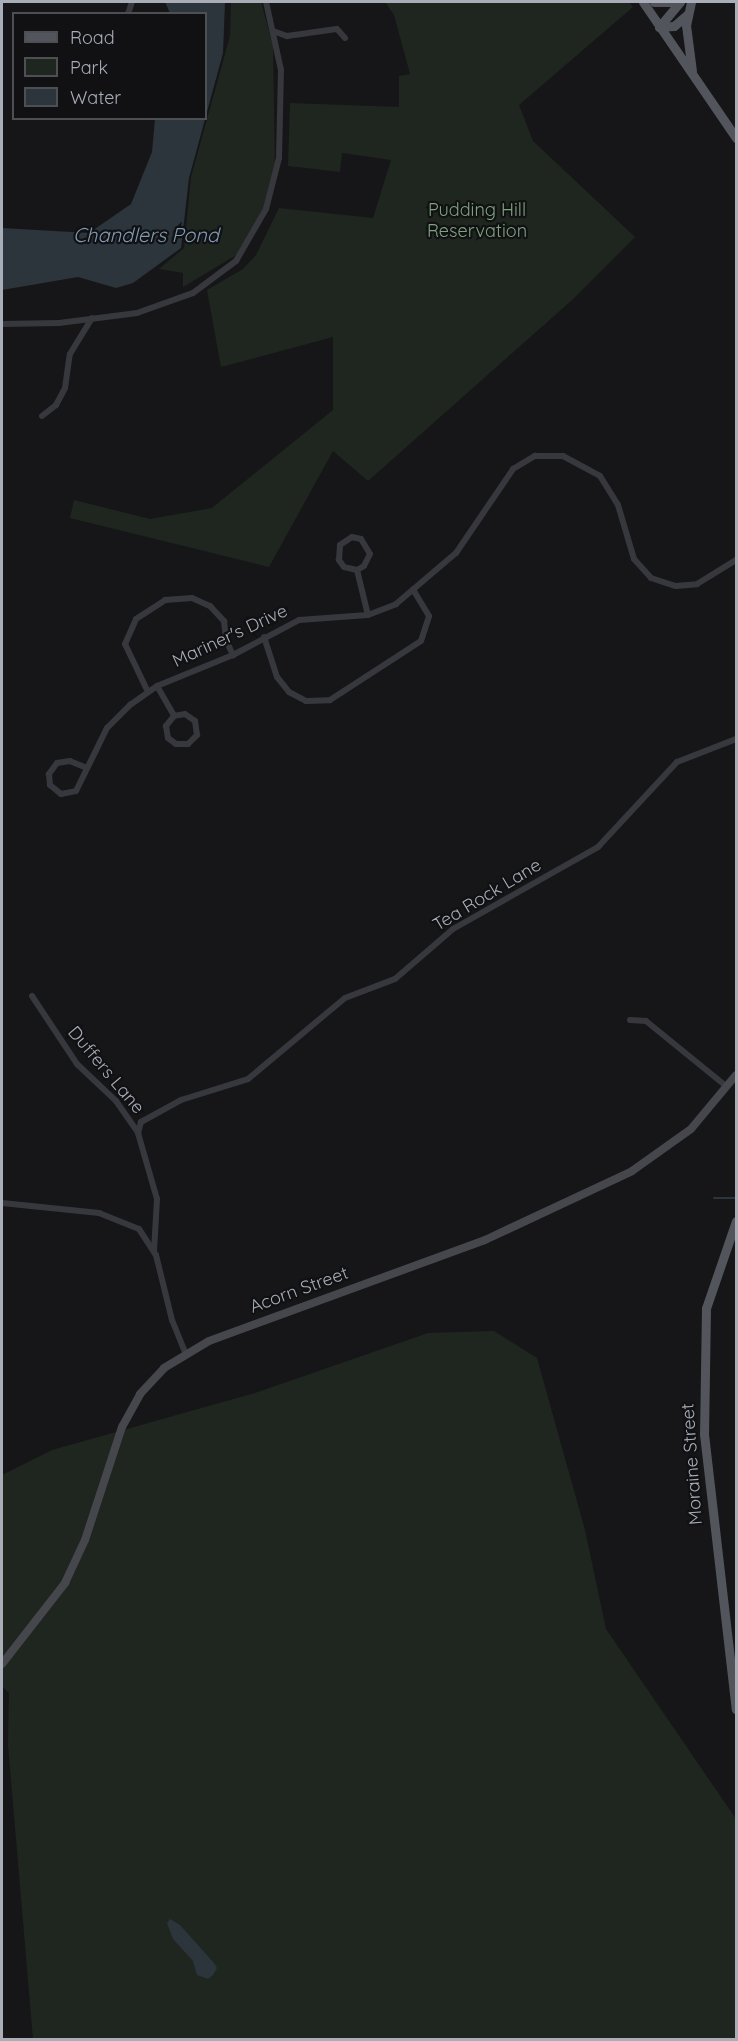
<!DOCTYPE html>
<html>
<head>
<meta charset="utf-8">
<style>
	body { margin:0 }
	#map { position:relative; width:738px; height:2041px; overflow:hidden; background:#161618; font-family:Quicksand,sans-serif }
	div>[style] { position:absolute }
	.green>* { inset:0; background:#1e261f }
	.water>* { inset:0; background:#2c353c }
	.stream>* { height:2px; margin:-1px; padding:0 1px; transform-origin:1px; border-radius:1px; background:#2c353c }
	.street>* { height:6px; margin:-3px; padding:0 3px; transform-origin:3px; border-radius:3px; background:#37383d }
	.secondary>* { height:8px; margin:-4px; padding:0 4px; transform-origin:4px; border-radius:4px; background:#45474d }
	.primary>* { height:9px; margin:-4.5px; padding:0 4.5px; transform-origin:4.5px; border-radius:4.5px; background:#53555c }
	span { translate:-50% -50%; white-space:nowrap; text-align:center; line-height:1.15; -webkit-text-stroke:4.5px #111113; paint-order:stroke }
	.park-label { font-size:18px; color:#7fa381 }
	.street-label { font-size:18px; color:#a8adb8 }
	.water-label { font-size:20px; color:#7f9bb3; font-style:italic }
	.frame { position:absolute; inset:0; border:3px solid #a8adb8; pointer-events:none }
	.legend { position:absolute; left:12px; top:12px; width:195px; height:108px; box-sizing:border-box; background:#111113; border:2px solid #4d4f55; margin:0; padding:8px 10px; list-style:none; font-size:18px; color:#a8adb8 }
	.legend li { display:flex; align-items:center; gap:12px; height:30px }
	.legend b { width:30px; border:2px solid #4d4f55 }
</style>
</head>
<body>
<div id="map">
	<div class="green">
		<div style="clip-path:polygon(231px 2px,261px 2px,273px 46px,275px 171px,268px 200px,238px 254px,183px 287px,183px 273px,159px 269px,184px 248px,191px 177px,230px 36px)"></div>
		<div style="clip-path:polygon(385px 2px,629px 2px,633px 7px,519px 105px,533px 141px,635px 237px,571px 301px,368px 481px,333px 451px,269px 567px,70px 518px,74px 500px,150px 519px,212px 508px,333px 410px,333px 337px,221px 367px,207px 290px,243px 269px,256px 255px,279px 208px,373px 218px,391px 160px,342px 153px,340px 172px,288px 166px,290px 103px,399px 107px,399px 76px,410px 74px,394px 15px)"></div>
		<div style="clip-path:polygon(494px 1331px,537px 1358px,585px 1530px,606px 1629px,736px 1819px,736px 2039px,33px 2039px,8px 1745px,9px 1693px,2px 1686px,2px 1475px,52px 1450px,255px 1393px,428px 1333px)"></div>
	</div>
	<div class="water">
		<div style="clip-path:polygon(165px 2px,225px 2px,223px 53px,189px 178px,181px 248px,133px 283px,116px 288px,78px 277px,2px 290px,2px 228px,89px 233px,131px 204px,152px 152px,155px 119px,206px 118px,206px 14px,170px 13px)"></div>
		<div style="clip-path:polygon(170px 1919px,180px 1925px,214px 1963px,217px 1968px,213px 1975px,208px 1979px,197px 1975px,193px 1961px,173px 1939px,167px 1923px)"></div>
	</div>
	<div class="stream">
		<div style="left:714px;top:1198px;width:22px"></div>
	</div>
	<div class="street">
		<div style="left:128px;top:14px;width:13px;rotate:-72deg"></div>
		<div style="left:273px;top:31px;width:15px;rotate:20deg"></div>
		<div style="left:287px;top:36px;width:50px;rotate:-8deg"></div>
		<div style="left:337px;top:29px;width:12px;rotate:48deg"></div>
		<div style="left:2px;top:324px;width:57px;rotate:-1deg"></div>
		<div style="left:59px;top:323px;width:79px;rotate:-7.3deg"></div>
		<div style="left:137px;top:313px;width:59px;rotate:-19.7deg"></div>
		<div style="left:193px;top:293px;width:54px;rotate:-36.7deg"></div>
		<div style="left:236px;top:261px;width:60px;rotate:-60deg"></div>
		<div style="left:266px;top:209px;width:53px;rotate:-75.7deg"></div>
		<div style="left:279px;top:158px;width:88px;rotate:-88.7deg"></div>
		<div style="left:281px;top:70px;width:70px;rotate:-102.4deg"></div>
		<div style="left:42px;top:416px;width:18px;rotate:-38deg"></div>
		<div style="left:56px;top:405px;width:19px;rotate:-62deg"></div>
		<div style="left:65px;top:388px;width:34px;rotate:-82deg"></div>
		<div style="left:70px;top:354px;width:42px;rotate:-58.6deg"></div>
		<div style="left:357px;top:570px;width:13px;rotate:-167deg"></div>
		<div style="left:344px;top:567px;width:9px;rotate:-126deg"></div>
		<div style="left:339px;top:560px;width:15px;rotate:-86deg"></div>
		<div style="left:340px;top:545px;width:14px;rotate:-34deg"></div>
		<div style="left:352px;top:537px;width:9px;rotate:13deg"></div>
		<div style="left:361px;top:539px;width:17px;rotate:59deg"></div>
		<div style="left:370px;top:554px;width:13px;rotate:117deg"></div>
		<div style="left:364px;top:566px;width:8px;rotate:150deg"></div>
		<div style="left:357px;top:570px;width:46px;rotate:76.3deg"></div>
		<div style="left:264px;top:637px;width:42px;rotate:72deg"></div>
		<div style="left:277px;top:677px;width:19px;rotate:51deg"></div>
		<div style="left:289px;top:692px;width:19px;rotate:28deg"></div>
		<div style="left:306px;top:701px;width:24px;rotate:-2deg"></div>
		<div style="left:330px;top:700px;width:108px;rotate:-33deg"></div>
		<div style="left:421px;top:641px;width:26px;rotate:-72deg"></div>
		<div style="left:429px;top:616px;width:31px;rotate:-121deg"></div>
		<div style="left:157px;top:686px;width:34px;rotate:60deg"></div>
		<div style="left:174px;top:716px;width:13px;rotate:129deg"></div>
		<div style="left:166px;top:726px;width:12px;rotate:81deg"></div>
		<div style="left:168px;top:738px;width:10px;rotate:37deg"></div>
		<div style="left:176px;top:744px;width:12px"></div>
		<div style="left:188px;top:744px;width:13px;rotate:-45deg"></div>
		<div style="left:197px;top:735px;width:14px;rotate:-98deg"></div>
		<div style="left:195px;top:721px;width:12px;rotate:-145deg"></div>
		<div style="left:185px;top:714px;width:11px;rotate:170deg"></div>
		<div style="left:148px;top:692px;width:53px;rotate:-115.6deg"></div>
		<div style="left:125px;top:644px;width:27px;rotate:-66deg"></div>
		<div style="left:136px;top:619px;width:35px;rotate:-33deg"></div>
		<div style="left:165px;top:600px;width:27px;rotate:-4deg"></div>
		<div style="left:192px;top:598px;width:20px;rotate:24deg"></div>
		<div style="left:210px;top:606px;width:21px;rotate:47deg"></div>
		<div style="left:224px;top:621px;width:19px;rotate:84deg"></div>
		<div style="left:226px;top:640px;width:17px;rotate:65deg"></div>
		<div style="left:87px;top:768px;width:18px;rotate:-158deg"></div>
		<div style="left:70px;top:761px;width:13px;rotate:171deg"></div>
		<div style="left:57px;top:763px;width:14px;rotate:126deg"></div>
		<div style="left:49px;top:774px;width:11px;rotate:85deg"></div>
		<div style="left:50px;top:785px;width:14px;rotate:39deg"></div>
		<div style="left:61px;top:794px;width:15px;rotate:-11deg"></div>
		<div style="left:76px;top:791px;width:70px;rotate:-63.8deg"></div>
		<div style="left:107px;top:728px;width:33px;rotate:-45deg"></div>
		<div style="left:130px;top:705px;width:33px;rotate:-35deg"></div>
		<div style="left:157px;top:686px;width:82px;rotate:-22.2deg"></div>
		<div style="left:233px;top:655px;width:75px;rotate:-27.9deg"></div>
		<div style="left:299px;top:620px;width:69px;rotate:-4.1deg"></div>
		<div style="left:368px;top:615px;width:30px;rotate:-21deg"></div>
		<div style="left:396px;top:604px;width:79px;rotate:-40.4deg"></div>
		<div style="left:456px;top:553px;width:102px;rotate:-55.8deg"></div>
		<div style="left:513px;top:469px;width:26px;rotate:-31deg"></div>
		<div style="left:535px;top:456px;width:28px"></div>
		<div style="left:563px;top:456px;width:42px;rotate:28.4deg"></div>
		<div style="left:600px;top:476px;width:34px;rotate:58deg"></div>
		<div style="left:618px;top:505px;width:56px;rotate:73.5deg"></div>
		<div style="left:634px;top:559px;width:25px;rotate:48deg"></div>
		<div style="left:651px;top:578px;width:26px;rotate:18deg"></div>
		<div style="left:676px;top:586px;width:21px;rotate:-5deg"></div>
		<div style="left:697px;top:584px;width:46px;rotate:-31.6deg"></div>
		<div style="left:32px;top:996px;width:82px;rotate:56.5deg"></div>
		<div style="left:77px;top:1064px;width:54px;rotate:43.5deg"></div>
		<div style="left:116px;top:1101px;width:39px;rotate:55deg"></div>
		<div style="left:630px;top:1020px;width:16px;rotate:4deg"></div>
		<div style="left:646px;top:1021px;width:103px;rotate:39.1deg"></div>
		<div style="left:2px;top:1203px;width:98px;rotate:5.9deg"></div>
		<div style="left:99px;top:1213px;width:43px;rotate:21.8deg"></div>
		<div style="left:139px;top:1229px;width:31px;rotate:57deg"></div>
		<div style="left:156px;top:1255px;width:67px;rotate:76.2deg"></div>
		<div style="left:172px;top:1320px;width:35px;rotate:68deg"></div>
		<div style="left:154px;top:1251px;width:52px;rotate:-86.7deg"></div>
		<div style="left:157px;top:1199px;width:69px;rotate:-106.1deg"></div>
		<div style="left:138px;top:1133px;width:11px;rotate:-75deg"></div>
		<div style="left:141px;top:1122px;width:46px;rotate:-28.8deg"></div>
		<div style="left:181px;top:1100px;width:70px;rotate:-17.4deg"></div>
		<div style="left:248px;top:1079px;width:126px;rotate:-39.9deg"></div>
		<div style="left:345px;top:998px;width:53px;rotate:-20.8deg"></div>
		<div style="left:395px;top:979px;width:77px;rotate:-40.8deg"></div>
		<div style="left:453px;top:929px;width:167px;rotate:-29.5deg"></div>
		<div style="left:598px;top:847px;width:116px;rotate:-47.1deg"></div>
		<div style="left:677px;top:762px;width:63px;rotate:-21.3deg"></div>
	</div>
	<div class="secondary">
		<div style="left:2px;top:1664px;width:103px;rotate:-52.1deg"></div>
		<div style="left:65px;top:1583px;width:47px;rotate:-65.1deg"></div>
		<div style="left:85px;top:1540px;width:119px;rotate:-71.9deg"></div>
		<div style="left:122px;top:1427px;width:38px;rotate:-61deg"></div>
		<div style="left:140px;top:1394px;width:35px;rotate:-47deg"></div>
		<div style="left:164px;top:1368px;width:52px;rotate:-31deg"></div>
		<div style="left:209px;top:1341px;width:294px;rotate:-20.1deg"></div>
		<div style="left:485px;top:1240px;width:162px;rotate:-25.1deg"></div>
		<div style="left:632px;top:1171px;width:72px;rotate:-35.4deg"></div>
		<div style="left:691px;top:1129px;width:70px;rotate:-50.2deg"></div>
	</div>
	<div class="primary">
		<div style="left:643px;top:2px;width:165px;rotate:55.6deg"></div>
		<div style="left:654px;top:2px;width:21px"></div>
		<div style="left:691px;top:2px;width:24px;rotate:102deg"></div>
		<div style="left:686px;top:25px;width:46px;rotate:82.6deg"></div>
		<div style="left:659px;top:27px;width:15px;rotate:-4deg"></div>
		<div style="left:674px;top:26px;width:18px;rotate:-41deg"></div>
		<div style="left:659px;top:27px;width:33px;rotate:-50deg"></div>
		<div style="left:736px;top:1221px;width:92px;rotate:109deg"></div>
		<div style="left:706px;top:1308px;width:126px;rotate:90.9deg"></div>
		<div style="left:704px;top:1434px;width:277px;rotate:83.4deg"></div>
	</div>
	<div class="park-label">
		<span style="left:477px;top:221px">Pudding Hill<br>Reservation</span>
	</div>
	<div class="street-label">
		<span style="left:230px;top:636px;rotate:-25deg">Mariner's Drive</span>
		<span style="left:487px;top:895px;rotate:-31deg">Tea Rock Lane</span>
		<span style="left:106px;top:1070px;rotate:50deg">Duffers Lane</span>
		<span style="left:299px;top:1290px;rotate:-20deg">Acorn Street</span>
		<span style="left:692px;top:1464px;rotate:-94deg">Moraine Street</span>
	</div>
	<div class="water-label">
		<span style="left:146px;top:234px">Chandlers Pond</span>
	</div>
	<div class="frame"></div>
	<ul class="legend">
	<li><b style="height:8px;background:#53555c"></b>Road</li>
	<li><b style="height:16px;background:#1e261f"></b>Park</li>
	<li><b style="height:16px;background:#2c353c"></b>Water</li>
	</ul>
</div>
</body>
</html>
